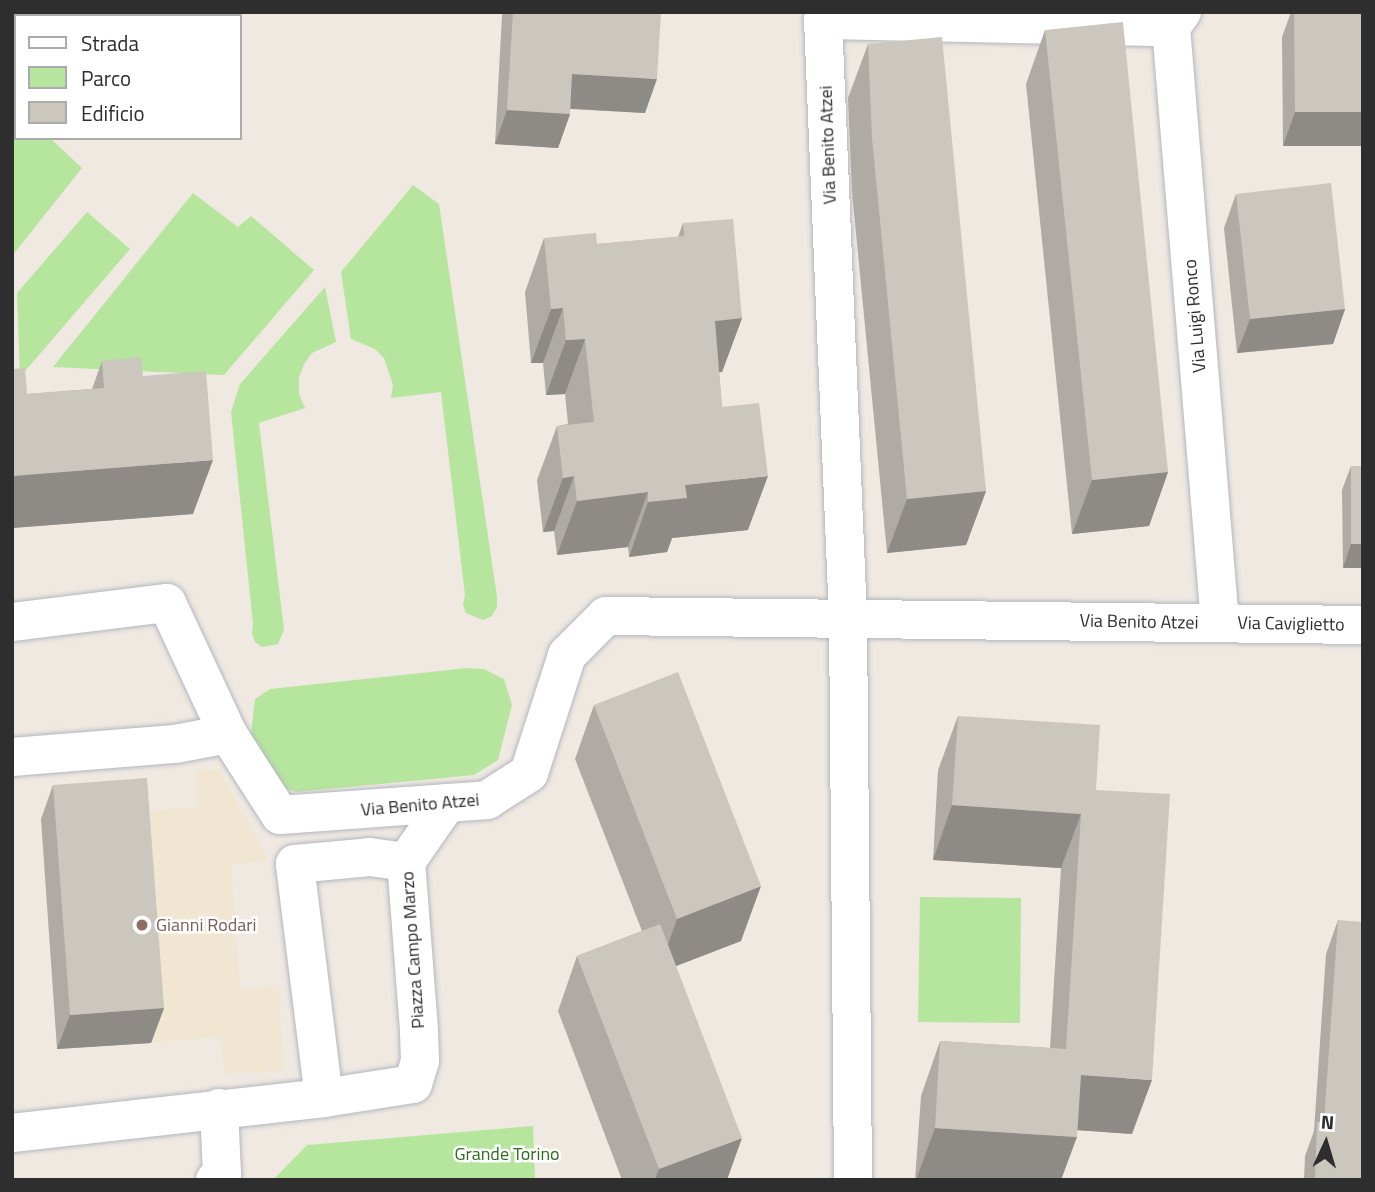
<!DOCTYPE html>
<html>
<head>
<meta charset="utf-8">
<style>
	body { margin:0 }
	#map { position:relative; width:1375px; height:1192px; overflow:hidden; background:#efe9e1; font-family:"Titillium Web",sans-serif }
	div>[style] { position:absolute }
	.education>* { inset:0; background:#f0e6d1 }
	.green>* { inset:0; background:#b6e59e }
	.roads { filter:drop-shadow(0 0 2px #b4b7c1) drop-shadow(0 0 2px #b4b7c1) }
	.minor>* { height:38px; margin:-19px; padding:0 19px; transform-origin:19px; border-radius:19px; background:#fff }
	.wall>* { inset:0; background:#afaba4 }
	.shaded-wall>* { inset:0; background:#8e8b86 }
	.building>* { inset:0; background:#cbc7bf }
	.dots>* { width:19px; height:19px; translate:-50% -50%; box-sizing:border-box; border:4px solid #fff; border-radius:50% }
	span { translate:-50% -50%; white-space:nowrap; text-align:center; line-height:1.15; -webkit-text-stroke:5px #fff; paint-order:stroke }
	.street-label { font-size:18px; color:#2e2e2e }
	.education-label { font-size:18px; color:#785e54 }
	.left { translate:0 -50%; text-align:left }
	.park-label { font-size:18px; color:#2c6e1b }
	.frame { position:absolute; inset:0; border:14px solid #2e2e2e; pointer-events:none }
	.legend { position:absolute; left:14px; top:14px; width:228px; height:126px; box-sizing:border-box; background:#fff; border:2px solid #ababab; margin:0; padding:9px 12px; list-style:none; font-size:21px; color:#2e2e2e }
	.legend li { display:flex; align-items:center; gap:14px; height:35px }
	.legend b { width:35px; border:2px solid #ababab }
	.north { position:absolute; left:1291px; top:1108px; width:70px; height:70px; -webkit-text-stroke:5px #fff; paint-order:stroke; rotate:4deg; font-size:19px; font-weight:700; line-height:28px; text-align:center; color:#2e2e2e }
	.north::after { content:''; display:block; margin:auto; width:24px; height:32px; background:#2e2e2e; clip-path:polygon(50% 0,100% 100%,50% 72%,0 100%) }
</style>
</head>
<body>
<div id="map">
	<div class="education">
		<div style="clip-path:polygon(219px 769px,269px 861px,231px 864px,240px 989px,278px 986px,284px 1070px,224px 1074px,221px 1037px,57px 1049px,41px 819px,198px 807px,196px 771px)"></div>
	</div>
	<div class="green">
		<div style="clip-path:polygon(12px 12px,217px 12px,214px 16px,16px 16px,16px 60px,12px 57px)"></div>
		<div style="clip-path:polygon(12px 103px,16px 107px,16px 138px,50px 138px,82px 168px,12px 256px)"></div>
		<div style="clip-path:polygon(413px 185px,439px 204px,497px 597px,497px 607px,492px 616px,483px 620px,466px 613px,463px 605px,465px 595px,441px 392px,391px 398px,393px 385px,384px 358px,375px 349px,351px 339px,341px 272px)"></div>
		<div style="clip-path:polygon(193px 193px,238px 227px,251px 216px,314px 270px,224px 375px,53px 367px)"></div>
		<div style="clip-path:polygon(87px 212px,130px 249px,20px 377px,17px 293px)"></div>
		<div style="clip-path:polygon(325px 287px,336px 342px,312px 353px,304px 364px,299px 378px,299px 394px,305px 408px,259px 423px,284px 630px,278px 644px,262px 647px,255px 642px,252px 633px,253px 624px,231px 412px,240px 384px)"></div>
		<div style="clip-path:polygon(468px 668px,484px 669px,504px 679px,512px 705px,498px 760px,474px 775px,296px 792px,272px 783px,259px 758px,251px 734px,255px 699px,270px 689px)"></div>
		<div style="clip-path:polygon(920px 897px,1021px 898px,1020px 1023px,918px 1022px)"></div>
		<div style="clip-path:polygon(533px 1126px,535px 1180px,273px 1180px,307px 1145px)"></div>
	</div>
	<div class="roads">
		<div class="minor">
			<div style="left:1182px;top:12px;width:19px;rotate:126deg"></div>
			<div style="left:1171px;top:27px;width:598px;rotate:85.3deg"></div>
			<div style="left:12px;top:622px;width:156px;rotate:-7deg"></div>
			<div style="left:167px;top:603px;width:145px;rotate:65deg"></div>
			<div style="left:228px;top:734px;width:96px;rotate:57.3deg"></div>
			<div style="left:280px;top:815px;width:208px;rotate:-4.1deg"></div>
			<div style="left:487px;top:800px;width:50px;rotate:-32.7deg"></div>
			<div style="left:529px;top:773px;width:124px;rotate:-72.1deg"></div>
			<div style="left:567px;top:655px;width:55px;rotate:-45deg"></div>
			<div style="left:606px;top:616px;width:757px;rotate:0.68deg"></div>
			<div style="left:12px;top:757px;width:164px;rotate:-4.6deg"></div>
			<div style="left:175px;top:744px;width:54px;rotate:-10.7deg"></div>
			<div style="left:406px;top:862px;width:72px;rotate:-55.2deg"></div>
			<div style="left:324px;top:1098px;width:236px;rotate:-97.1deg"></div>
			<div style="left:295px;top:864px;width:75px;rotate:-5.3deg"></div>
			<div style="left:370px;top:857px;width:36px;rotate:8deg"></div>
			<div style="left:12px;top:1133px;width:314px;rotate:-6.4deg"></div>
			<div style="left:324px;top:1098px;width:90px;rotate:-8.9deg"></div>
			<div style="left:413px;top:1084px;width:24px;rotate:-73deg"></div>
			<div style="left:420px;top:1061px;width:31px;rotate:-92deg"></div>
			<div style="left:419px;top:1030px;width:169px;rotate:-94.4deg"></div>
			<div style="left:215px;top:1180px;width:9px;rotate:-41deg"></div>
			<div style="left:222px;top:1174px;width:66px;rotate:-92.6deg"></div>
			<div style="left:853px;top:1180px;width:562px;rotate:-90.51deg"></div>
			<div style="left:848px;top:618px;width:599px;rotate:-92.39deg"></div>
			<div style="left:823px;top:20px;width:348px;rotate:1.2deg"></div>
		</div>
	</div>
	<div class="wall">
		<div style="clip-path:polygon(504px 12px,661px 12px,645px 113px,570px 109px,570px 114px,558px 148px,495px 144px,502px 15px)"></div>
		<div style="clip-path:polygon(1291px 12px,1363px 12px,1283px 146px,1282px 37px)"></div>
		<div style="clip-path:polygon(1045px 30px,1168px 472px,1149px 526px,1072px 534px,1026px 84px)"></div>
		<div style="clip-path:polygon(868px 44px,986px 491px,966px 545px,887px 553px,852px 192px,848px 98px)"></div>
		<div style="clip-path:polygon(1236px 194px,1345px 309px,1333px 344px,1237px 353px,1224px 228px)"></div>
		<div style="clip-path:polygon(683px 223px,742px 318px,722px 372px,719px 372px,722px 407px,748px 530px,672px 538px,667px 552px,629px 557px,628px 547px,557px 555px,554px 531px,543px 532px,537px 480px,557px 426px,568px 424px,565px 394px,546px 395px,543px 363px,531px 363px,525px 292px,544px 238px,597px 244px,678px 237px)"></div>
		<div style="clip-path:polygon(102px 361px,143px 376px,193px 514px,12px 528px,12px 369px,27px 394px,92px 389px)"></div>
		<div style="clip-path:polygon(1351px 466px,1363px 466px,1363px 568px,1343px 568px,1342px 490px)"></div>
		<div style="clip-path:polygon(594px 705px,741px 941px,676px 966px,727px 1180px,622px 1180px,558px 1011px,577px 956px,642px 931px,575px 759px)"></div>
		<div style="clip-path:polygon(958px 716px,1096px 790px,1132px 1134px,1077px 1130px,1061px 1180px,915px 1180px,921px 1096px,940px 1041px,1050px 1048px,1061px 868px,933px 860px,938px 770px)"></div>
		<div style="clip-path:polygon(53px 785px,164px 1008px,151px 1043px,57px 1049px,41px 819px)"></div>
		<div style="clip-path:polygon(1338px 920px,1363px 1180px,1304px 1180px,1305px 1156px,1314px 1131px,1326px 954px)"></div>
	</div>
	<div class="shaded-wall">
		<div style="clip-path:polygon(572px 74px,657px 79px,645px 113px,560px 108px)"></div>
		<div style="clip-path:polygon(507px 110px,570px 114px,558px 148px,495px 144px)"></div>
		<div style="clip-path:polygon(1295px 112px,1363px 112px,1363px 146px,1283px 146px)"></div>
		<div style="clip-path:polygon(563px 308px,543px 363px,531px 363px,551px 309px)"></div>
		<div style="clip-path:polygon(1345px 309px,1333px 344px,1237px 353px,1250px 319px)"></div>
		<div style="clip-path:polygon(742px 318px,722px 372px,695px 375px,715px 321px)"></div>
		<div style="clip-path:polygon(585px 339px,565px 394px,546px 395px,566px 340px)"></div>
		<div style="clip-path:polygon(213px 460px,193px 514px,12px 528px,12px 476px)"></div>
		<div style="clip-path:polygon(1168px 472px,1149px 526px,1072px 534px,1092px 480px)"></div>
		<div style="clip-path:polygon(574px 476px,554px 531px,543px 532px,563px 478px)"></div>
		<div style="clip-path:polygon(768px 476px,748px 530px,672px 538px,667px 552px,629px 557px,648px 502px,685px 485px)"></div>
		<div style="clip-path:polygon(986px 491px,966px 545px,887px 553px,907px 499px)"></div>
		<div style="clip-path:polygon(648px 492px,628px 547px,557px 555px,577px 501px)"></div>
		<div style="clip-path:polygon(1351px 544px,1363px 544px,1363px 568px,1343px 568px)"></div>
		<div style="clip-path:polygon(952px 805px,1081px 814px,1061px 868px,933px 860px)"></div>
		<div style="clip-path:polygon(761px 886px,741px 941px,658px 973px,677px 919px)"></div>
		<div style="clip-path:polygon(164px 1008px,151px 1043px,57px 1049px,70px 1015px)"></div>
		<div style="clip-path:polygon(1081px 1075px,1152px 1080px,1132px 1134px,1061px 1129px)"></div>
		<div style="clip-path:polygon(935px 1128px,1077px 1137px,1061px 1180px,916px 1180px)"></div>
		<div style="clip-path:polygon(742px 1138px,727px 1180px,655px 1180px,659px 1169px)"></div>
	</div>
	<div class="building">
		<div style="clip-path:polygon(513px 12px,661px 12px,657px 79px,572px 74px,570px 114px,507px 110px)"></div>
		<div style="clip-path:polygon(1294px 12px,1363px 12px,1363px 112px,1295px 112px)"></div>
		<div style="clip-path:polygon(1123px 22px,1168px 472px,1092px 480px,1045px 30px)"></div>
		<div style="clip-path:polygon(942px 37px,986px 491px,907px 499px,872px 138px,868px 44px)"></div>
		<div style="clip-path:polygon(1331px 183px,1345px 309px,1250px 319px,1236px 194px)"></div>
		<div style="clip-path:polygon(733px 219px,742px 318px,715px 321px,722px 407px,759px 403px,768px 476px,685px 485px,687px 498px,648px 502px,648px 492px,577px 501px,574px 476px,563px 478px,557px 426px,594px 422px,585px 339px,566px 340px,563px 308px,551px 309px,544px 238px,596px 233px,597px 244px,684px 236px,683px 223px)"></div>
		<div style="clip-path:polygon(141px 357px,143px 376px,206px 371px,213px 460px,12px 476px,12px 369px,25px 368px,27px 394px,104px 388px,102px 361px)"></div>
		<div style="clip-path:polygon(1351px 466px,1363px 466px,1363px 544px,1351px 544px)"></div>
		<div style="clip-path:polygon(678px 672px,761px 886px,677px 919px,594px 705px)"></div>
		<div style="clip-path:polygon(958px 716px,1100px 725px,1096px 790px,1170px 794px,1152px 1080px,1081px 1075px,1077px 1137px,935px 1128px,940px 1041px,1066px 1049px,1081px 814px,952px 805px)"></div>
		<div style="clip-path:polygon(147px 778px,164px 1008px,70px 1015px,53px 785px)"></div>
		<div style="clip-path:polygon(1338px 920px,1363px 922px,1363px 1180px,1315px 1180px,1317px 1122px,1324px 1122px)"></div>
		<div style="clip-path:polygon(660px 924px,742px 1138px,659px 1169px,577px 956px)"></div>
	</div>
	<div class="dots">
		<div style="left:142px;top:925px;background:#8d6e63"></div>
	</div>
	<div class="street-label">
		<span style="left:828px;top:145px;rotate:-92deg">Via Benito Atzei</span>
		<span style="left:1195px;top:316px;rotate:-95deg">Via Luigi Ronco</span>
		<span style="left:1139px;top:622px;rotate:1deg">Via Benito Atzei</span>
		<span style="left:1291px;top:624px;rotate:1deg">Via Caviglietto</span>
		<span style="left:420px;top:805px;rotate:-5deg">Via Benito Atzei</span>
		<span style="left:413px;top:950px;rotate:-94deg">Piazza Campo Marzo</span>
	</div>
	<div class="education-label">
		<span class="left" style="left:156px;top:925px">Gianni Rodari</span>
	</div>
	<div class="park-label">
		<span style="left:507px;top:1154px">Grande Torino</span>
	</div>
	<div class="frame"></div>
	<ul class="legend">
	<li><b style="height:9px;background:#fff"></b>Strada</li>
	<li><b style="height:19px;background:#b6e59e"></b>Parco</li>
	<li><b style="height:19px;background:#cbc7bf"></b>Edificio</li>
	</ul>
	<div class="north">N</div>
</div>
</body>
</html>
